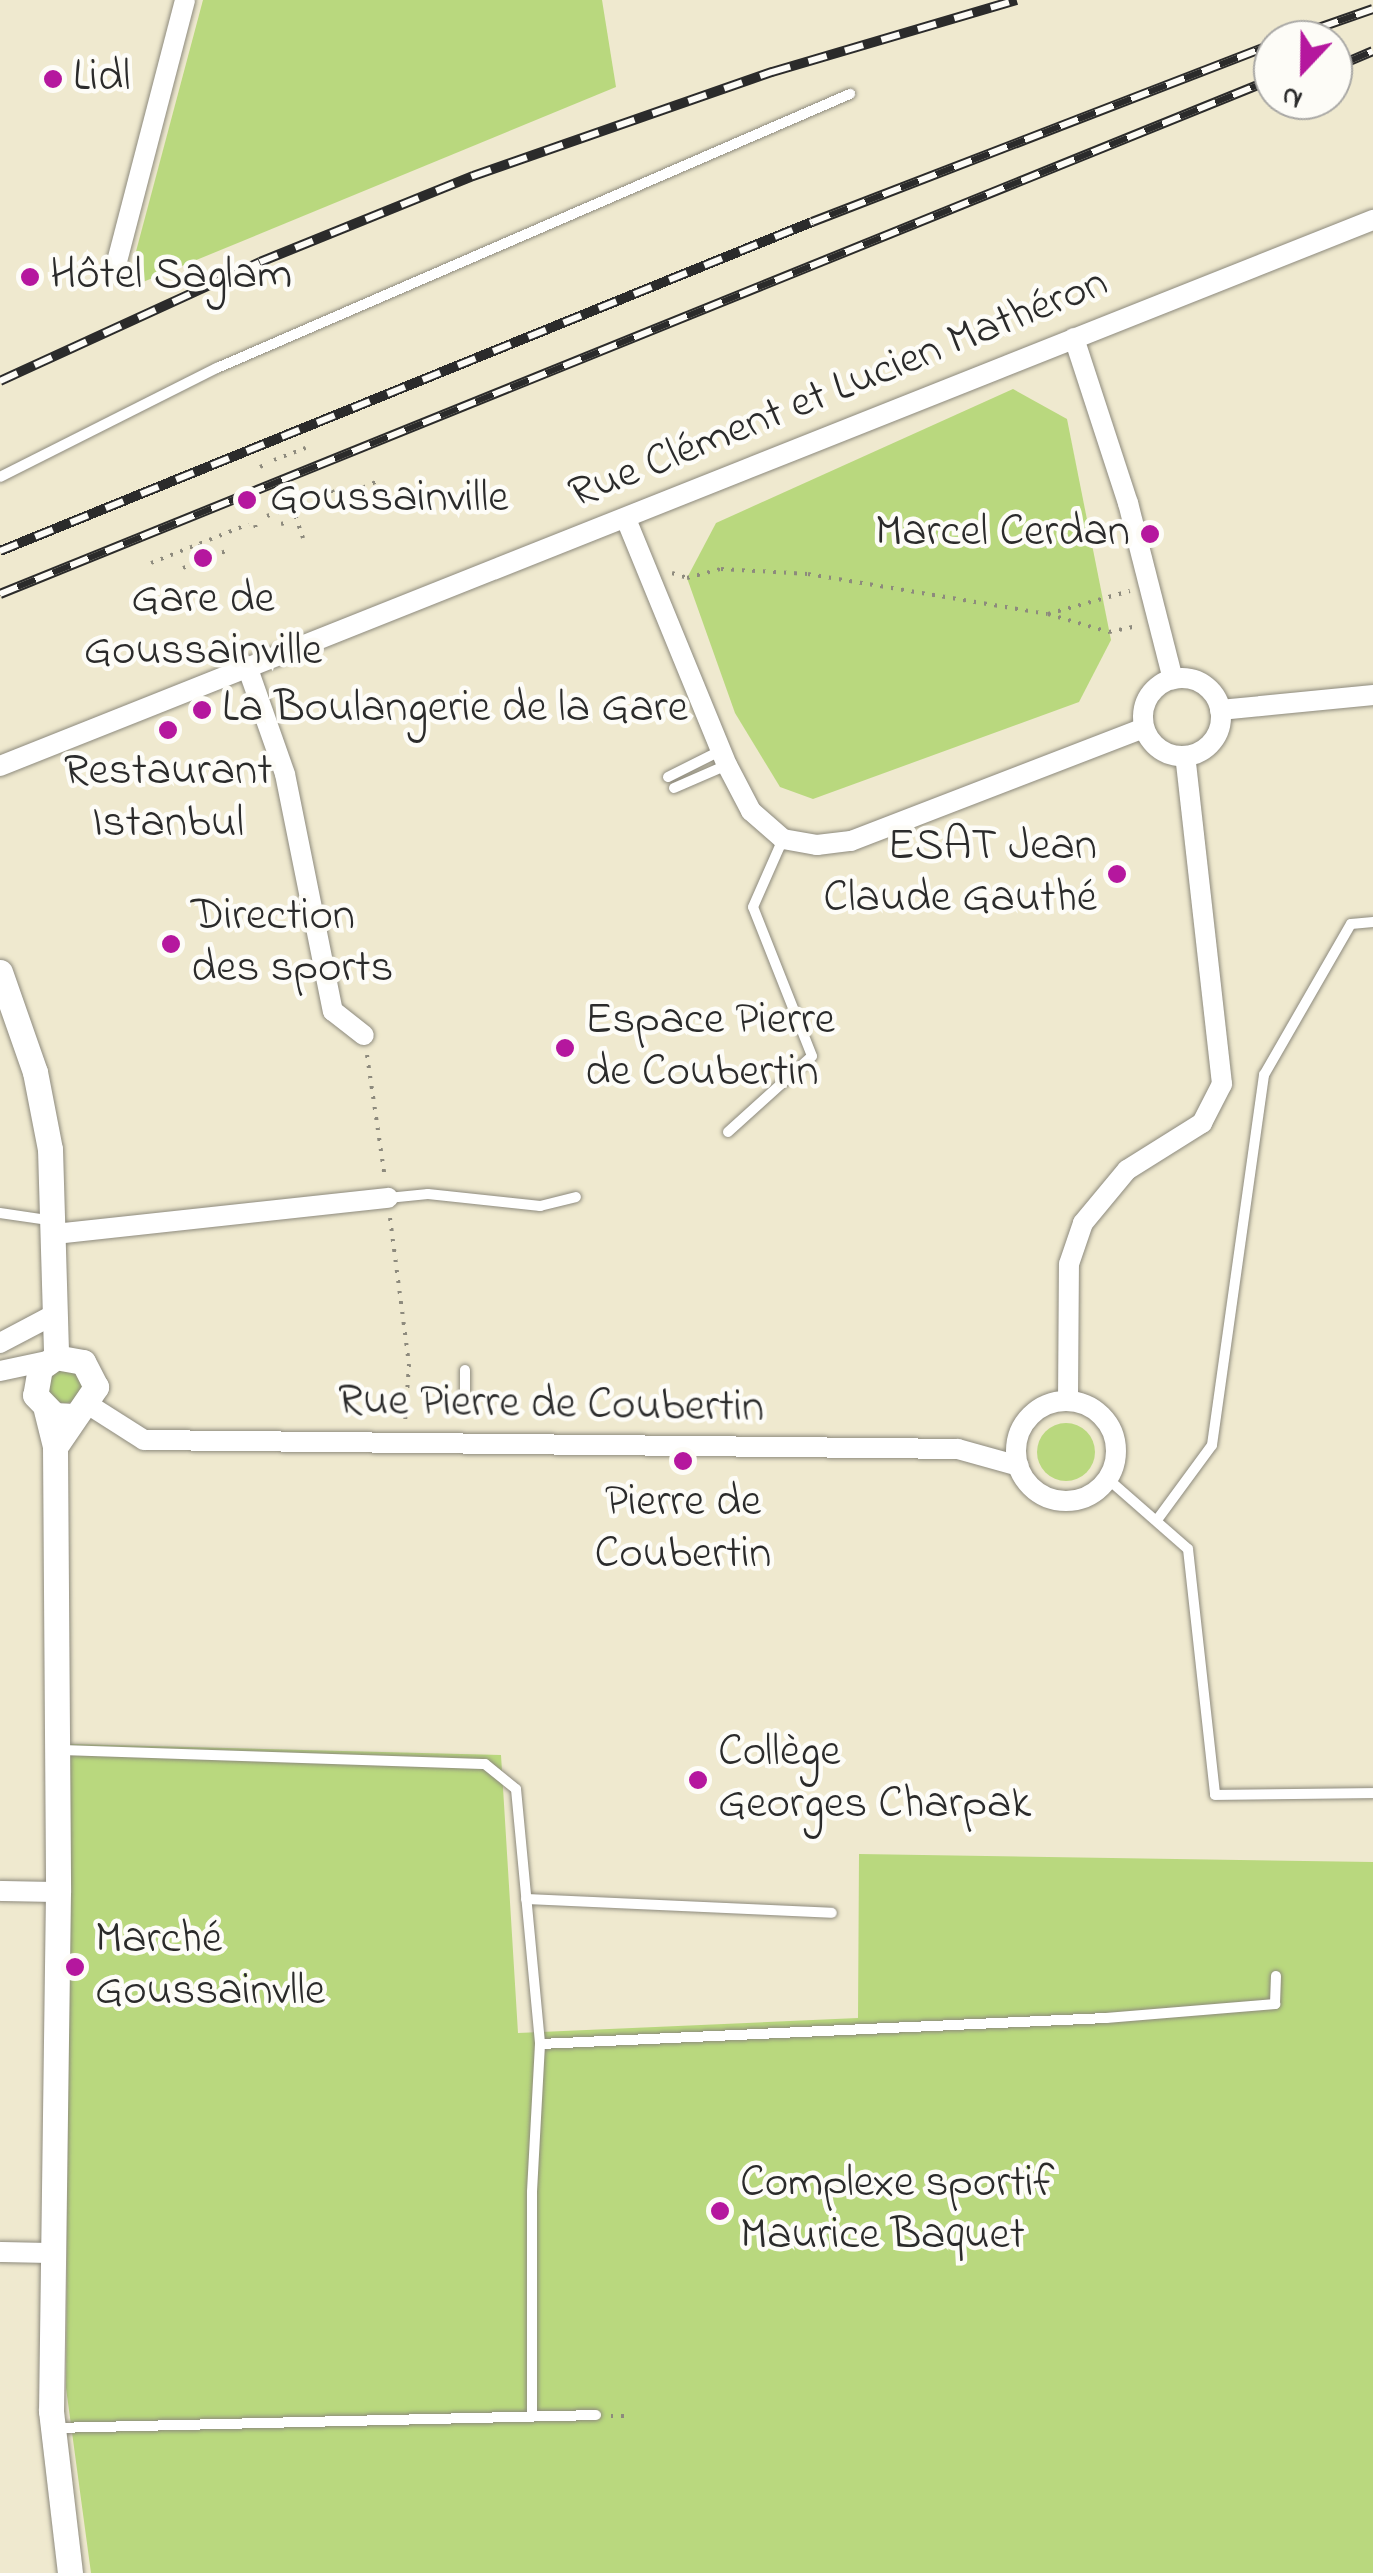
<!DOCTYPE html>
<html>
<head>
<meta charset="utf-8">
<style>
	body { margin:0 }
	#map { position:relative; width:1373px; height:2573px; overflow:hidden; background:#efe9cf; font-family:"Indie Flower",sans-serif }
	div>[style] { position:absolute }
	.green>* { inset:0; background:#b9d87e }
	.round { border-radius:50% }
	.path>* { height:4px; margin-top:-2px; transform-origin:0; background:repeating-linear-gradient(90deg,#8d8a7d 0 2.5px,transparent 0 10.5px) }
	.roads { filter:drop-shadow(0 0 2px #8d8a7d) drop-shadow(0 0 2px #8d8a7d) }
	.service>* { height:10px; margin:-5px; padding:0 5px; transform-origin:5px; border-radius:5px; background:#fff }
	.minor>* { height:20px; margin:-10px; padding:0 10px; transform-origin:10px; border-radius:10px; background:#fff }
	.minor>.ring { margin:-10px; padding:0; box-sizing:content-box; background:none; border:20px solid #fff; border-radius:50% }
	.tertiary>* { height:25px; margin:-12.5px; padding:0 12.5px; transform-origin:12.5px; border-radius:12.5px; background:#fff }
	.rail>* { height:10px; margin-top:-5px; transform-origin:0; background:repeating-linear-gradient(90deg,#fdfcf7 0 19px,#2b2b2b 0 38px); box-sizing:border-box; border-block:2px solid #2b2b2b }
	.dots>* { width:28px; height:28px; translate:-50% -50%; box-sizing:border-box; border:5px solid #fdfcf7; border-radius:50% }
	span { translate:-50% -50%; white-space:nowrap; text-align:center; line-height:1.15; -webkit-text-stroke:9px #fdfcf7; paint-order:stroke }
	.poi-label { font-size:45px; color:#2b2b2b }
	.left { translate:0 -50%; text-align:left }
	.right { translate:-100% -50%; text-align:right }
	.street-label { font-size:45px; color:#2b2b2b }
	.north { position:absolute; left:1253px; top:20px; width:100px; height:100px; box-sizing:border-box; background:#fdfcf7; border:2px solid #a9a8a5; border-radius:50%; rotate:202deg; font-size:28px; font-weight:700; line-height:40px; text-align:center; color:#2b2b2b }
	.north::after { content:''; display:block; margin:auto; width:35px; height:45px; background:#b5179e; clip-path:polygon(50% 0,100% 100%,50% 72%,0 100%) }
</style>
</head>
<body>
<div id="map">
	<div class="green">
		<div style="clip-path:polygon(203px 0,602px 0,616px 87px,126px 289px)"></div>
		<div style="clip-path:polygon(1013px 389px,1067px 419px,1111px 640px,1079px 702px,813px 799px,780px 787px,735px 713px,687px 578px,716px 523px)"></div>
		<div class="round" style="left:48px;top:1369px;width:34px;height:34px"></div>
		<div class="round" style="left:1037px;top:1423px;width:58px;height:58px"></div>
		<div style="clip-path:polygon(70px 1744px,501px 1755px,518px 2033px,858px 2018px,859px 1854px,1373px 1862px,1373px 2573px,91px 2573px,66px 2388px)"></div>
	</div>
	<div class="path">
		<div style="left:274px;top:460px;width:34px;rotate:-21deg"></div>
		<div style="left:260px;top:467px;width:4px;rotate:-27deg"></div>
		<div style="left:332px;top:490px;width:13px;rotate:67deg"></div>
		<div style="left:344px;top:496px;width:35px;rotate:-24deg"></div>
		<div style="left:292px;top:506px;width:34px;rotate:71deg"></div>
		<div style="left:294px;top:506px;width:22px;rotate:-21deg"></div>
		<div style="left:267px;top:516px;width:21px;rotate:-19deg"></div>
		<div style="left:281px;top:524px;width:4px;rotate:-14deg"></div>
		<div style="left:255px;top:525px;width:3px;rotate:72deg"></div>
		<div style="left:199px;top:544px;width:29px;rotate:68deg"></div>
		<div style="left:151px;top:563px;width:105px;rotate:-21.7deg"></div>
		<div style="left:183px;top:568px;width:46px;rotate:-21.6deg"></div>
		<div style="left:672px;top:573px;width:16px;rotate:18deg"></div>
		<div style="left:687px;top:578px;width:35px;rotate:-15deg"></div>
		<div style="left:721px;top:569px;width:87px;rotate:3.3deg"></div>
		<div style="left:808px;top:574px;width:243px;rotate:9.5deg"></div>
		<div style="left:1048px;top:614px;width:64px;rotate:16.4deg"></div>
		<div style="left:1109px;top:632px;width:30px;rotate:-12deg"></div>
		<div style="left:1048px;top:614px;width:85px;rotate:-15.7deg"></div>
		<div style="left:367px;top:1055px;width:125px;rotate:81.7deg"></div>
		<div style="left:390px;top:1218px;width:147px;rotate:82.6deg"></div>
		<div style="left:409px;top:1364px;width:58px;rotate:93.9deg"></div>
		<div style="left:611px;top:2416px;width:17px"></div>
	</div>
	<div class="roads">
		<div class="service">
			<div style="left:0;top:477px;width:243px;rotate:-26.7deg"></div>
			<div style="left:217px;top:368px;width:690px;rotate:-23.41deg"></div>
			<div style="left:668px;top:777px;width:58px;rotate:-26.6deg"></div>
			<div style="left:674px;top:788px;width:58px;rotate:-23.5deg"></div>
			<div style="left:728px;top:1132px;width:113px;rotate:-42.1deg"></div>
			<div style="left:812px;top:1056px;width:160px;rotate:-111.6deg"></div>
			<div style="left:753px;top:907px;width:74px;rotate:-66.2deg"></div>
			<div style="left:388px;top:1198px;width:40px;rotate:-5.7deg"></div>
			<div style="left:428px;top:1194px;width:113px;rotate:6.1deg"></div>
			<div style="left:540px;top:1206px;width:37px;rotate:-14deg"></div>
			<div style="left:0;top:1213px;width:49px;rotate:8.3deg"></div>
			<div style="left:465px;top:1405px;width:35px;rotate:-90deg"></div>
			<div style="left:1108px;top:1479px;width:106px;rotate:41.2deg"></div>
			<div style="left:1188px;top:1549px;width:247px;rotate:83.7deg"></div>
			<div style="left:1215px;top:1795px;width:158px;rotate:-0.7deg"></div>
			<div style="left:1157px;top:1520px;width:93px;rotate:-53.7deg"></div>
			<div style="left:1212px;top:1445px;width:374px;rotate:-82deg"></div>
			<div style="left:1264px;top:1075px;width:174px;rotate:-60.1deg"></div>
			<div style="left:1351px;top:924px;width:22px;rotate:-5deg"></div>
			<div style="left:59px;top:1750px;width:426px;rotate:1.9deg"></div>
			<div style="left:485px;top:1764px;width:40px;rotate:39deg"></div>
			<div style="left:516px;top:1789px;width:256px;rotate:84.6deg"></div>
			<div style="left:540px;top:2044px;width:148px;rotate:93.1deg"></div>
			<div style="left:532px;top:2192px;width:224px;rotate:90deg"></div>
			<div style="left:526px;top:1899px;width:306px;rotate:2.6deg"></div>
			<div style="left:540px;top:2044px;width:567px;rotate:-2.63deg"></div>
			<div style="left:1106px;top:2018px;width:170px;rotate:-4.7deg"></div>
			<div style="left:1275px;top:2004px;width:28px;rotate:-88deg"></div>
			<div style="left:54px;top:2428px;width:542px;rotate:-1.37deg"></div>
		</div>
		<div class="minor">
			<div style="left:115px;top:269px;width:278px;rotate:-75.4deg"></div>
			<div style="left:1074px;top:338px;width:174px;rotate:71.9deg"></div>
			<div style="left:1128px;top:503px;width:182px;rotate:75.7deg"></div>
			<div style="left:626px;top:519px;width:266px;rotate:67.7deg"></div>
			<div style="left:727px;top:765px;width:52px;rotate:62.4deg"></div>
			<div style="left:751px;top:811px;width:43px;rotate:41.2deg"></div>
			<div style="left:783px;top:839px;width:35px;rotate:10deg"></div>
			<div style="left:817px;top:845px;width:34px;rotate:-7deg"></div>
			<div style="left:851px;top:841px;width:314px;rotate:-21.1deg"></div>
			<div style="left:247px;top:666px;width:114px;rotate:70.6deg"></div>
			<div style="left:285px;top:774px;width:242px;rotate:78.6deg"></div>
			<div style="left:333px;top:1011px;width:39px;rotate:38deg"></div>
			<div class="ring" style="left:1143px;top:678px;width:58px;height:58px"></div>
			<div style="left:1220px;top:710px;width:154px;rotate:-5.6deg"></div>
			<div style="left:0;top:766px;width:1478px;rotate:-21.69deg"></div>
			<div style="left:55px;top:1234px;width:335px;rotate:-6.2deg"></div>
			<div style="left:0;top:1343px;width:62px;rotate:-27.8deg"></div>
			<div style="left:0;top:1371px;width:48px;rotate:-12deg"></div>
			<div style="left:1068px;top:1401px;width:137px;rotate:-89.6deg"></div>
			<div style="left:1069px;top:1264px;width:43px;rotate:-71.1deg"></div>
			<div style="left:1083px;top:1223px;width:69px;rotate:-50.3deg"></div>
			<div style="left:1127px;top:1170px;width:89px;rotate:-32.1deg"></div>
			<div style="left:1202px;top:1123px;width:44px;rotate:-62.9deg"></div>
			<div style="left:1222px;top:1084px;width:330px;rotate:-96.4deg"></div>
			<div class="ring" style="left:1016px;top:1401px;width:80px;height:80px"></div>
			<div style="left:89px;top:1405px;width:65px;rotate:32.5deg"></div>
			<div style="left:144px;top:1440px;width:814px;rotate:0.63deg"></div>
			<div style="left:958px;top:1449px;width:63px;rotate:15.6deg"></div>
			<div style="left:0;top:1891px;width:58px;rotate:1deg"></div>
			<div style="left:0;top:2252px;width:51px;rotate:1.1deg"></div>
		</div>
		<div class="tertiary">
			<div style="left:0;top:972px;width:106px;rotate:70.7deg"></div>
			<div style="left:35px;top:1072px;width:78px;rotate:79deg"></div>
			<div style="left:50px;top:1149px;width:208px;rotate:88.3deg"></div>
			<div style="left:46px;top:1410px;width:38px;rotate:76deg"></div>
			<div style="left:55px;top:1447px;width:445px;rotate:89.6deg"></div>
			<div style="left:58px;top:1892px;width:519px;rotate:90.77deg"></div>
			<div style="left:51px;top:2411px;width:163px;rotate:83.3deg"></div>
			<div style="left:55px;top:1447px;width:73px;rotate:-55.7deg"></div>
			<div style="left:96px;top:1387px;width:28px;rotate:-117deg"></div>
			<div style="left:83px;top:1362px;width:27px;rotate:-170deg"></div>
			<div style="left:56px;top:1357px;width:19px;rotate:145deg"></div>
			<div style="left:40px;top:1368px;width:27px;rotate:100deg"></div>
			<div style="left:35px;top:1395px;width:28px;rotate:46deg"></div>
			<div style="left:54px;top:1415px;width:19px;rotate:3deg"></div>
		</div>
	</div>
	<div class="rail">
		<div style="left:1284px;top:40px;width:94px;rotate:-19.2deg"></div>
		<div style="left:1333px;top:68px;width:43px;rotate:-23deg"></div>
		<div style="left:0;top:381px;width:286px;rotate:-24.6deg"></div>
		<div style="left:260px;top:262px;width:230px;rotate:-22deg"></div>
		<div style="left:473px;top:176px;width:317px;rotate:-19.2deg"></div>
		<div style="left:772px;top:72px;width:255px;rotate:-16.4deg"></div>
		<div style="left:0;top:551px;width:876px;rotate:-22.06deg"></div>
		<div style="left:812px;top:222px;width:494px;rotate:-21.1deg"></div>
		<div style="left:0;top:594px;width:1373px;rotate:-22.03deg"></div>
	</div>
	<div class="dots">
		<div style="left:53px;top:79px;background:#b5179e"></div>
		<div style="left:30px;top:277px;background:#b5179e"></div>
		<div style="left:247px;top:500px;background:#b5179e"></div>
		<div style="left:1150px;top:534px;background:#b5179e"></div>
		<div style="left:203px;top:558px;background:#b5179e"></div>
		<div style="left:202px;top:710px;background:#b5179e"></div>
		<div style="left:168px;top:730px;background:#b5179e"></div>
		<div style="left:1117px;top:874px;background:#b5179e"></div>
		<div style="left:171px;top:944px;background:#b5179e"></div>
		<div style="left:565px;top:1048px;background:#b5179e"></div>
		<div style="left:683px;top:1461px;background:#b5179e"></div>
		<div style="left:698px;top:1780px;background:#b5179e"></div>
		<div style="left:75px;top:1967px;background:#b5179e"></div>
		<div style="left:720px;top:2211px;background:#b5179e"></div>
	</div>
	<div class="poi-label">
		<span class="left" style="left:73px;top:79px">Lidl</span>
		<span class="left" style="left:50px;top:277px">Hôtel Saglam</span>
		<span class="left" style="left:270px;top:500px">Goussainville</span>
		<span class="right" style="left:1130px;top:534px">Marcel Cerdan</span>
		<span style="left:203px;top:627px">Gare de<br>Goussainville</span>
		<span class="left" style="left:222px;top:710px">La Boulangerie de la Gare</span>
		<span style="left:168px;top:799px">Restaurant<br>Istanbul</span>
		<span class="right" style="left:1097px;top:874px">ESAT Jean<br>Claude Gauthé</span>
		<span class="left" style="left:191px;top:944px">Direction<br>des sports</span>
		<span class="left" style="left:585px;top:1048px">Espace Pierre<br>de Coubertin</span>
		<span style="left:683px;top:1530px">Pierre de<br>Coubertin</span>
		<span class="left" style="left:718px;top:1780px">Collège<br>Georges Charpak</span>
		<span class="left" style="left:95px;top:1967px">Marché<br>Goussainvlle</span>
		<span class="left" style="left:740px;top:2211px">Complexe sportif<br>Maurice Baquet</span>
	</div>
	<div class="street-label">
		<span style="left:839px;top:390px;rotate:-22deg">Rue Clément et Lucien Mathéron</span>
		<span style="left:551px;top:1406px;rotate:1deg">Rue Pierre de Coubertin</span>
	</div>
	<div class="north">N</div>
</div>
</body>
</html>
